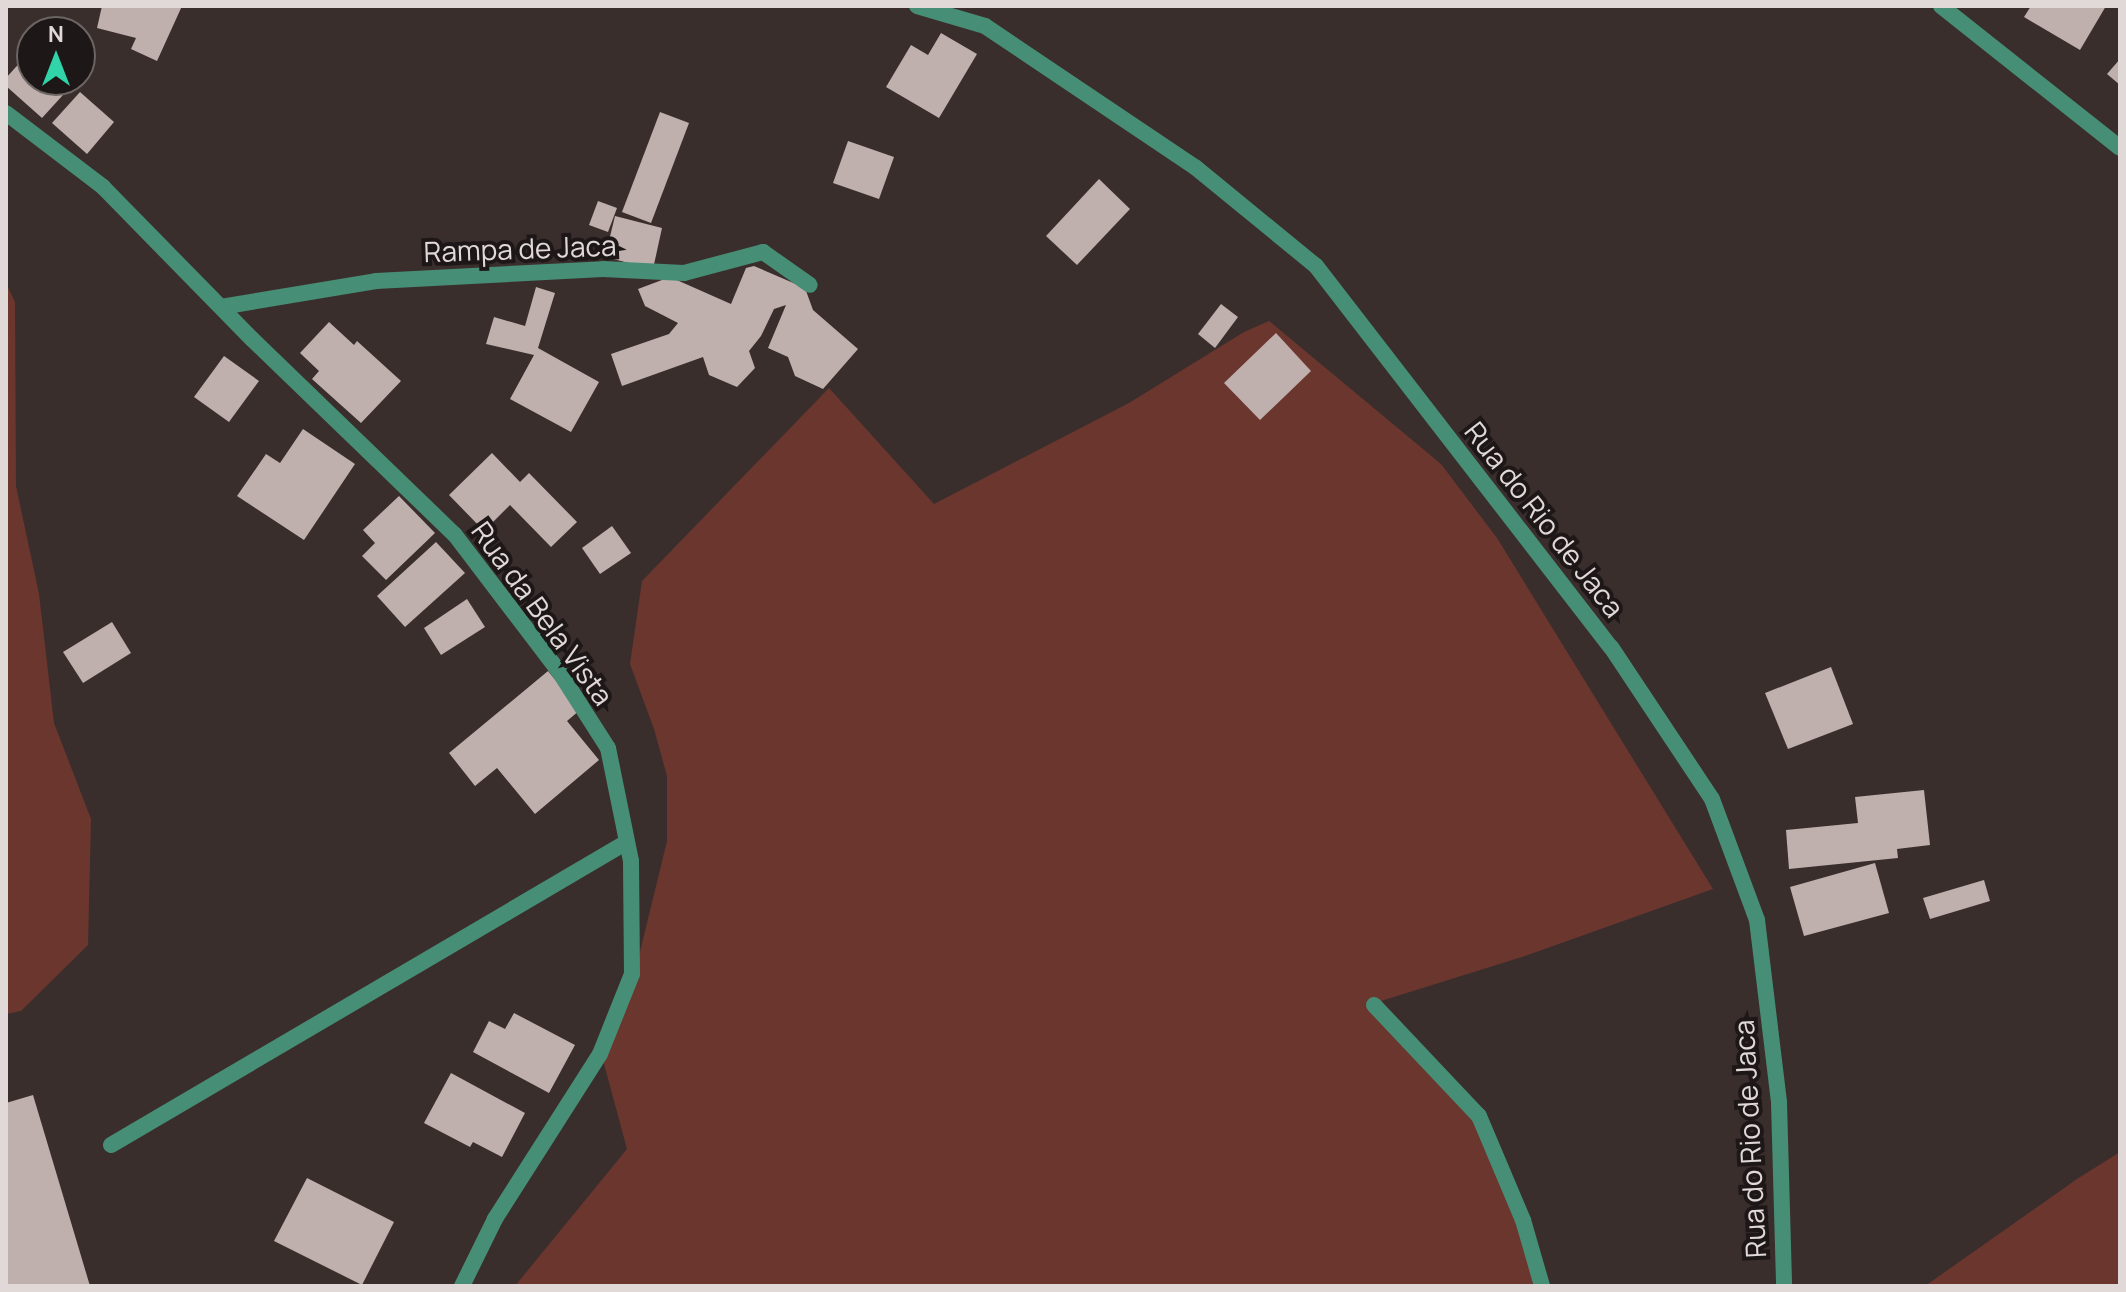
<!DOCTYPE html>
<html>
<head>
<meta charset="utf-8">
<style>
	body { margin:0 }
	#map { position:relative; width:2126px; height:1292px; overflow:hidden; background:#3a2e2c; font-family:Manrope,sans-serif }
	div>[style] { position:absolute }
	.green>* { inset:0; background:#6b362e }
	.building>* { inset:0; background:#bfafad }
	.lane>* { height:16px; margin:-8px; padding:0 8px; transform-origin:8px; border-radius:8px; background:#478e77 }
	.street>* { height:16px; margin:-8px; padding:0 8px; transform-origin:8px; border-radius:8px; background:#478e77 }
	span { translate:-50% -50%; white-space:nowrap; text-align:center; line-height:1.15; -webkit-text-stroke:8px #1d1817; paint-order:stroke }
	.street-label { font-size:28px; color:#e1d9d7 }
	.frame { position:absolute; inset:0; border:8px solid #e1d9d7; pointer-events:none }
	.north { position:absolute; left:16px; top:16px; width:80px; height:80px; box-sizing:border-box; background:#1d1817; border:2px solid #6b6564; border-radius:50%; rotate:0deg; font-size:22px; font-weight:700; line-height:32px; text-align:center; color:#e1d9d7 }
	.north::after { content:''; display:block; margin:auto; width:28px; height:36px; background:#31d4a9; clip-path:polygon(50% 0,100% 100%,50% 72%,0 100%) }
</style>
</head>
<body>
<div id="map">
	<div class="green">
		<div style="clip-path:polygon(6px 283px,15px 302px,16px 486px,39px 594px,54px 723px,91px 819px,88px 945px,21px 1011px,6px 1014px)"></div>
		<div style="clip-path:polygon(1269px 321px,1441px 464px,1497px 538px,1713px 889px,1525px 956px,1381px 1001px,1477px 1116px,1547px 1286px,515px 1286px,627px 1149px,603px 1060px,638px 960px,667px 841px,667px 776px,654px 729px,630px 664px,642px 581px,829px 388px,934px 504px,1129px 403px,1244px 332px)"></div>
		<div style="clip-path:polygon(2120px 1152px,2120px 1286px,1925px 1286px,2077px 1179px)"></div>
	</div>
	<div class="building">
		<div style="clip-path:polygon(102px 6px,182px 6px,157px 61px,131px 49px,136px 38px,97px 28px)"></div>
		<div style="clip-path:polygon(2031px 6px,2106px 6px,2080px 50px,2024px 17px)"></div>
		<div style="clip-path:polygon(941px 33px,977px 54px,939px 118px,886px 87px,911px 45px,928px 55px)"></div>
		<div style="clip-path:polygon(32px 49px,32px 80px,68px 80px,73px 84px,42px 118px,6px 86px,6px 78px)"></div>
		<div style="clip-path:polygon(2120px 59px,2120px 85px,2107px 74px)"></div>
		<div style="clip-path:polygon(80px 92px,114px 122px,87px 154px,52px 123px)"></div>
		<div style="clip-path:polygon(660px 112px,689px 123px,651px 223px,622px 212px)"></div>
		<div style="clip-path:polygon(848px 141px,894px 157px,879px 199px,833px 183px)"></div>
		<div style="clip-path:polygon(1099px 179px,1130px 209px,1077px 265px,1046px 236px)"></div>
		<div style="clip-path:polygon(598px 201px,617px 208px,608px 232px,589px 225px)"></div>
		<div style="clip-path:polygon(615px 216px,662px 228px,653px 269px,605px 257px)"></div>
		<div style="clip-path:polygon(754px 266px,805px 288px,813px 310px,858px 349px,823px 389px,795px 376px,788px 357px,768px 348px,786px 305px,774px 309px,761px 336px,749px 351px,755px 368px,737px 387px,709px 375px,703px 357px,622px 386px,611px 354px,669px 334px,678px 323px,645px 306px,638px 289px,670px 277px,731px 304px,746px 268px)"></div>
		<div style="clip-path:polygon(536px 287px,555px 293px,538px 348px,599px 382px,571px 432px,510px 399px,534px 355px,486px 344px,494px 317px,525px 326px)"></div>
		<div style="clip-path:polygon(1221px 304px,1238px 317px,1215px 348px,1198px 334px)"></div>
		<div style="clip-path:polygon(329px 322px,354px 345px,357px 341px,401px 381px,361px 423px,312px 379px,319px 371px,300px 353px)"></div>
		<div style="clip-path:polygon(1276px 333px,1311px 371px,1260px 420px,1224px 383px)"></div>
		<div style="clip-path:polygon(224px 356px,259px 381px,229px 422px,194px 397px)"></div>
		<div style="clip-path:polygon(303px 429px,355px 464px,304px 540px,237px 496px,266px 454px,280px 463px)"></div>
		<div style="clip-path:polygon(492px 453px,520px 482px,529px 473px,577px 522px,551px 547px,510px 505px,484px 531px,449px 495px)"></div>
		<div style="clip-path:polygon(399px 496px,435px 533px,386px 580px,362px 556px,375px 543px,363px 530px)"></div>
		<div style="clip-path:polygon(612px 526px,631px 553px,600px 574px,582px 548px)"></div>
		<div style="clip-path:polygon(436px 542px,465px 573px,405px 627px,377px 596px)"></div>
		<div style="clip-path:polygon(467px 599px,485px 627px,441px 655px,424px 628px)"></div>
		<div style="clip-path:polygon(112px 622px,131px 653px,83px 683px,63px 652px)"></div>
		<div style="clip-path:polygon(1831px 667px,1853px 724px,1788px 749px,1765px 693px)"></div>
		<div style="clip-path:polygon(548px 671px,580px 710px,567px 721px,599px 760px,535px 814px,497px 768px,475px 786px,449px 753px)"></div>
		<div style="clip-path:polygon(1924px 790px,1930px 845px,1897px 849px,1898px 858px,1789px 869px,1786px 830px,1858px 823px,1855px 797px)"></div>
		<div style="clip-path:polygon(1875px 863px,1889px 913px,1804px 936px,1790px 887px)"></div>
		<div style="clip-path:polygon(1984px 880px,1990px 901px,1930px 919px,1923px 898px)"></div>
		<div style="clip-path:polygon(514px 1013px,575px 1045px,549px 1093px,473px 1052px,489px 1021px,505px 1029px)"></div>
		<div style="clip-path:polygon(451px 1073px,525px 1113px,502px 1157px,473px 1142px,470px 1147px,424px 1123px)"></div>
		<div style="clip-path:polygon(33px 1095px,90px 1286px,6px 1286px,6px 1103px)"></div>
		<div style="clip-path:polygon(307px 1178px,394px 1222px,362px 1285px,274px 1241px)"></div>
	</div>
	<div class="lane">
		<div style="left:111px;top:1145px;width:598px;rotate:-30.42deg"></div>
	</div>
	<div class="street">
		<div style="left:917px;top:6px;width:71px;rotate:16.4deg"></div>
		<div style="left:985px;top:26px;width:253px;rotate:33.9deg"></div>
		<div style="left:1195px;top:167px;width:156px;rotate:39.3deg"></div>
		<div style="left:1316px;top:266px;width:482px;rotate:52.3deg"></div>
		<div style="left:1611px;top:647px;width:182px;rotate:56.4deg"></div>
		<div style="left:1712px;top:799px;width:129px;rotate:69.6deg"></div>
		<div style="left:1757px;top:920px;width:184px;rotate:83.1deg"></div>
		<div style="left:1779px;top:1103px;width:183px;rotate:88.4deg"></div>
		<div style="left:1941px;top:6px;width:228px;rotate:38.4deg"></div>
		<div style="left:6px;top:113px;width:122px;rotate:37.3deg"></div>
		<div style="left:103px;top:187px;width:213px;rotate:45.6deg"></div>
		<div style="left:252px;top:339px;width:282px;rotate:44deg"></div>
		<div style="left:455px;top:535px;width:173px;rotate:52.7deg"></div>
		<div style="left:560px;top:673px;width:89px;rotate:57.4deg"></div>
		<div style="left:608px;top:748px;width:115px;rotate:78.5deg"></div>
		<div style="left:631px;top:861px;width:113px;rotate:89.5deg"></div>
		<div style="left:632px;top:974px;width:86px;rotate:111.8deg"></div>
		<div style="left:600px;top:1054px;width:196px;rotate:122.5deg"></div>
		<div style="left:495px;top:1219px;width:75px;rotate:116.2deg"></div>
		<div style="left:221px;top:307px;width:157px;rotate:-9.5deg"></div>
		<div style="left:376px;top:281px;width:227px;rotate:-3deg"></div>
		<div style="left:603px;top:269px;width:81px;rotate:2.8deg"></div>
		<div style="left:684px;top:273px;width:82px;rotate:-14.9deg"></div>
		<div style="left:763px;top:252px;width:57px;rotate:35.1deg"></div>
		<div style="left:1374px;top:1005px;width:153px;rotate:46.6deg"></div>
		<div style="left:1479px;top:1116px;width:113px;rotate:67.1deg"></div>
		<div style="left:1523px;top:1220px;width:69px;rotate:73.9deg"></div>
	</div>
	<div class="street-label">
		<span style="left:520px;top:248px;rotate:-2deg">Rampa de Jaca</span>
		<span style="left:1545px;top:519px;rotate:52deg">Rua do Rio de Jaca</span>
		<span style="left:543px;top:613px;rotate:54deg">Rua da Bela Vista</span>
		<span style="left:1749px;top:1139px;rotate:-93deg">Rua do Rio de Jaca</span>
	</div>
	<div class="frame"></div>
	<div class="north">N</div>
</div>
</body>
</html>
